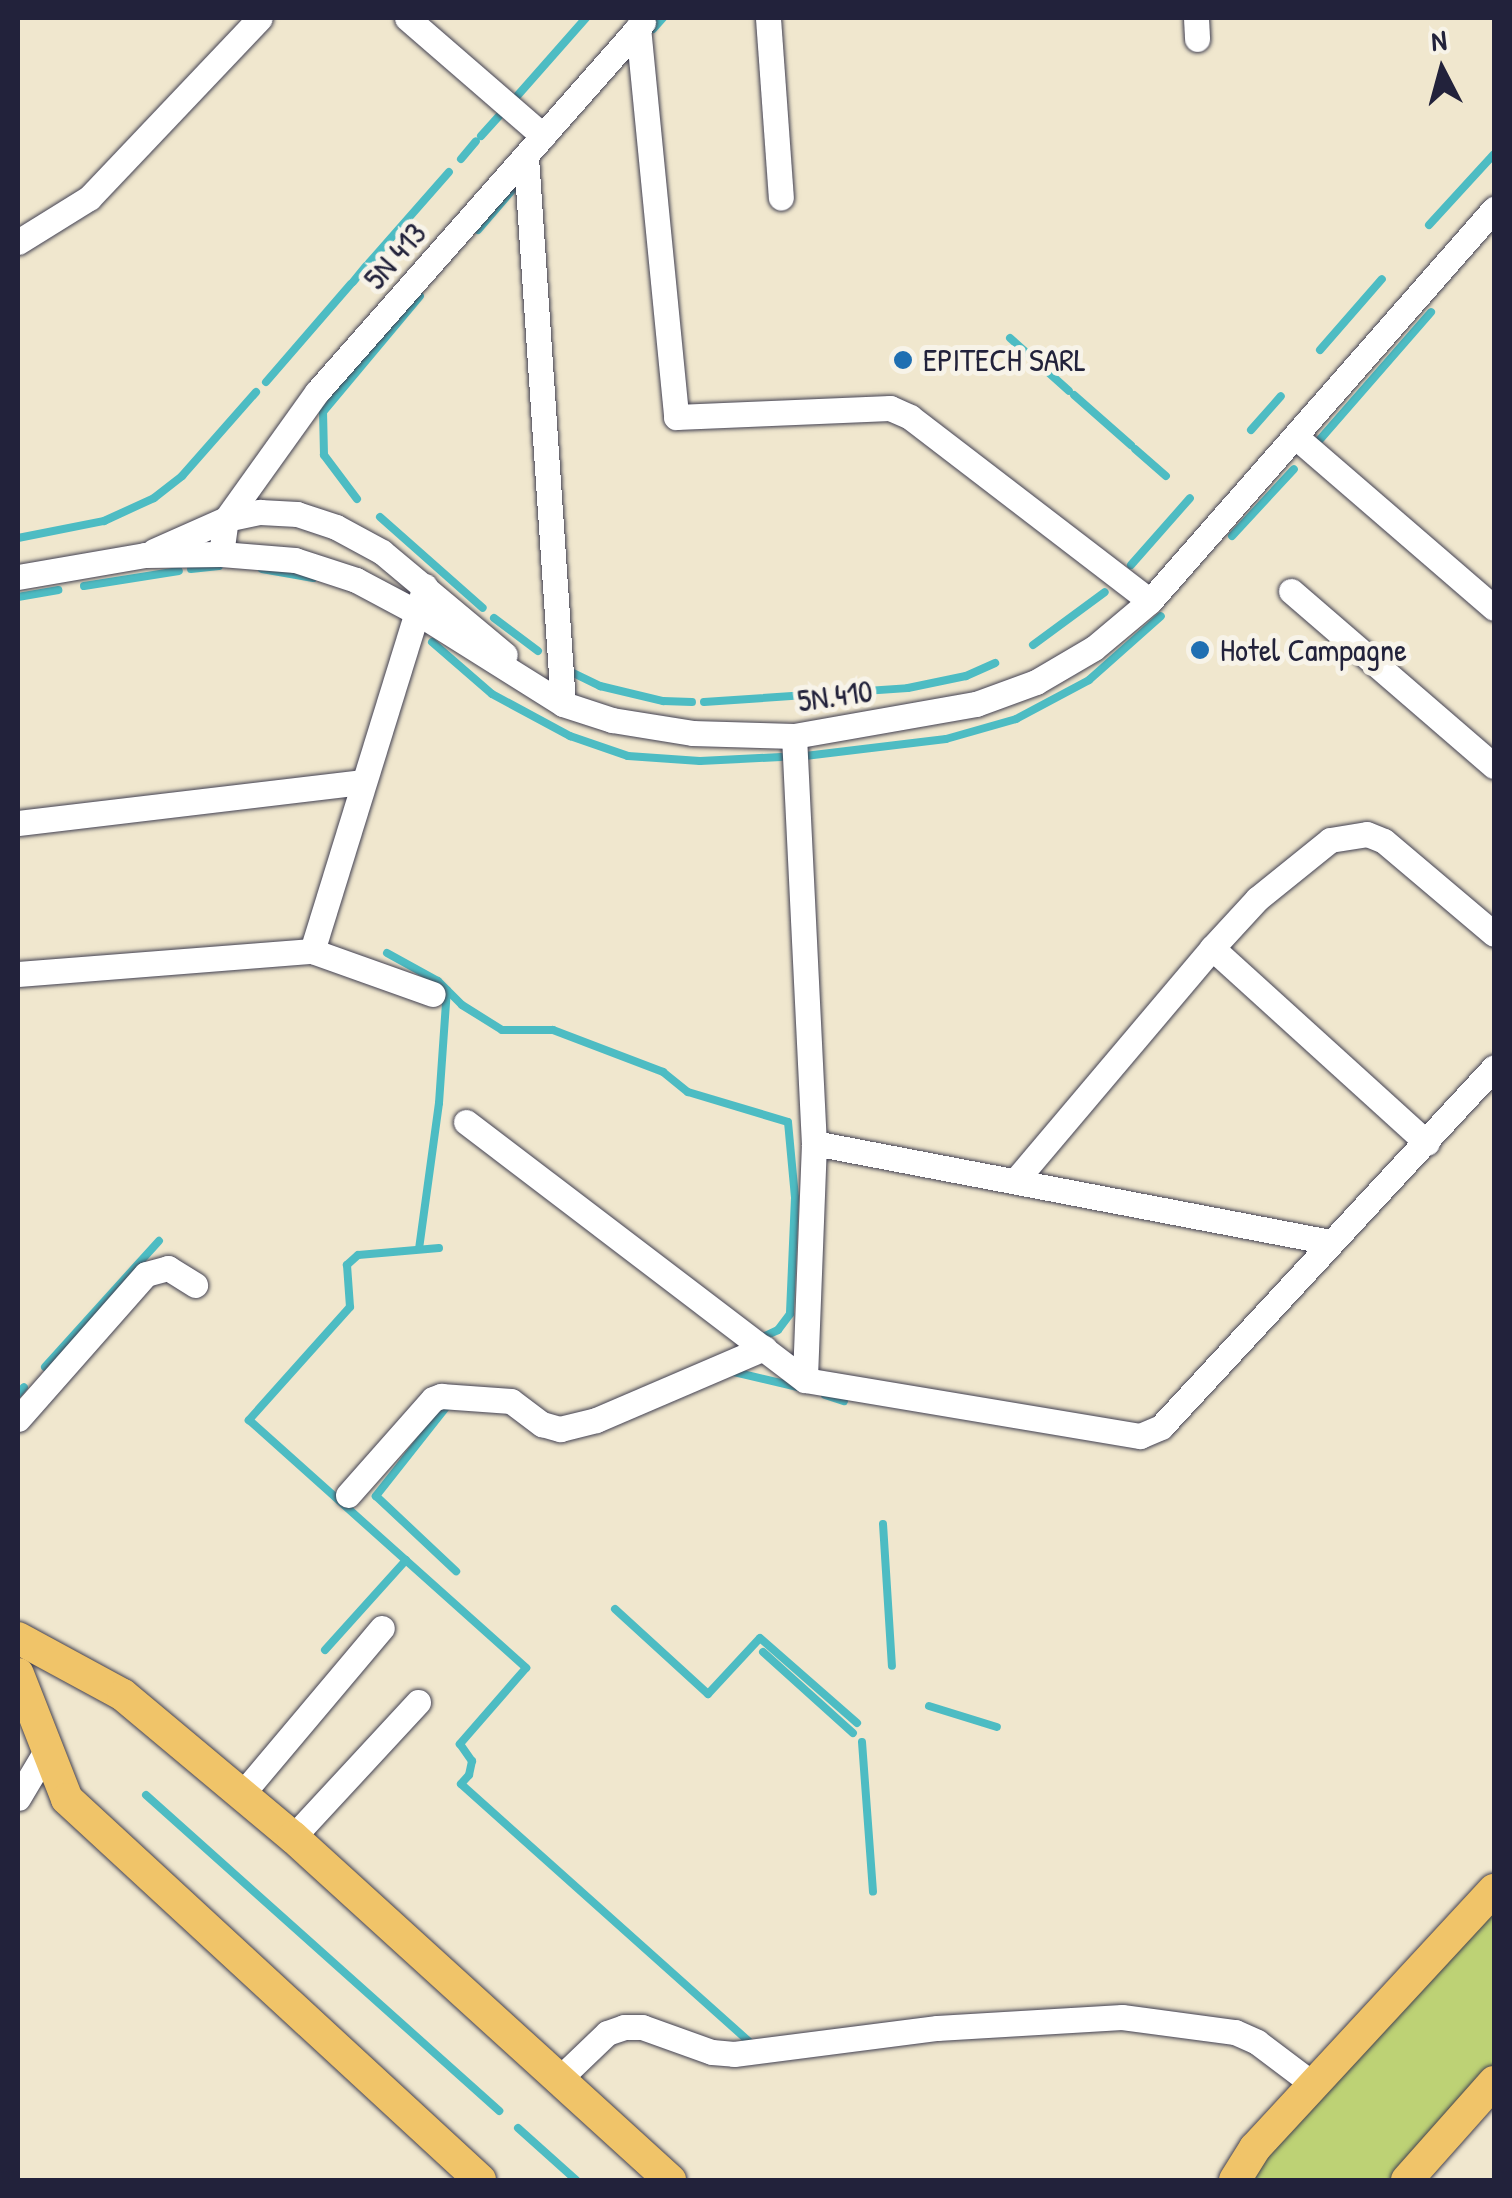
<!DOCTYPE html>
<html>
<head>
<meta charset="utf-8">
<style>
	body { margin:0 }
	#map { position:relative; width:1512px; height:2198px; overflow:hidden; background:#f0e7ce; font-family:"Patrick Hand",sans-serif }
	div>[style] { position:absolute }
	.green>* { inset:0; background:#bdd275 }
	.stream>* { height:8px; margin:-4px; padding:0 4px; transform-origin:4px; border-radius:4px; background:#4dbcc3 }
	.roads { filter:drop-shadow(0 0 2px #414051) drop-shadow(0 0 2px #414051) }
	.minor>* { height:25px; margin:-12.5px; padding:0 12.5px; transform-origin:12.5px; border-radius:12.5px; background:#fff }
	.major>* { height:32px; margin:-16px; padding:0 16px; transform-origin:16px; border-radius:16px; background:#f0c469 }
	.dots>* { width:28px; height:28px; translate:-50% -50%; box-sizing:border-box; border:5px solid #f7f3e8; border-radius:50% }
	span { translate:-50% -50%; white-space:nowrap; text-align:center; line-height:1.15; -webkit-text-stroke:10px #f7f3e8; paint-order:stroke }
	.street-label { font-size:32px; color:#22223b }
	.poi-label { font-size:32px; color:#22223b }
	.left { translate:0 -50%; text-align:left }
	.frame { position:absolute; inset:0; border:20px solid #22223b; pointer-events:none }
	.north { position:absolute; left:1392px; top:20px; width:100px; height:100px; -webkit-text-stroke:8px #f7f3e8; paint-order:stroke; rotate:354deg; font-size:28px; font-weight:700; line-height:40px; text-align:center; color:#22223b }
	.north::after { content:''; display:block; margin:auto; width:35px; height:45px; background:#22223b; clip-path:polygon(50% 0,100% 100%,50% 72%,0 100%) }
</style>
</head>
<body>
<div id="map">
	<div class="green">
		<div style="clip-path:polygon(1494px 1892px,1494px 2076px,1400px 2180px,1243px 2180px)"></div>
	</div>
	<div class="stream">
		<div style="left:653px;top:29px;width:15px;rotate:-48deg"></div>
		<div style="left:518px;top:95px;width:103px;rotate:-48.6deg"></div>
		<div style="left:481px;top:136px;width:31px;rotate:-48deg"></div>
		<div style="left:461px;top:159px;width:23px;rotate:-50deg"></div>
		<div style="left:1429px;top:225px;width:96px;rotate:-47.5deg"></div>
		<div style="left:478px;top:230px;width:63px;rotate:-49.5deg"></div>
		<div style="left:369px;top:263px;width:121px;rotate:-48.7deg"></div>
		<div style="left:353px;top:282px;width:21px;rotate:-51deg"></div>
		<div style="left:1010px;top:338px;width:79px;rotate:41.9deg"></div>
		<div style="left:1320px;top:350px;width:94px;rotate:-48.9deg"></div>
		<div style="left:266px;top:382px;width:130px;rotate:-49.1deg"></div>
		<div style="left:1074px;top:395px;width:76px;rotate:41.3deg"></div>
		<div style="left:1251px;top:430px;width:45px;rotate:-48.6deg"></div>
		<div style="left:1316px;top:444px;width:175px;rotate:-48.9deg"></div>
		<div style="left:1135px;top:449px;width:41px;rotate:41.1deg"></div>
		<div style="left:357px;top:499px;width:55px;rotate:-126.9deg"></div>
		<div style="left:324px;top:455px;width:43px;rotate:-91.3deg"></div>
		<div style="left:323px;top:412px;width:151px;rotate:-50.1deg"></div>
		<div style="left:380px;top:517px;width:137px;rotate:41.5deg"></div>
		<div style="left:1232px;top:536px;width:91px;rotate:-47.2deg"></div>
		<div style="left:18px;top:538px;width:88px;rotate:-11.2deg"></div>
		<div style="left:104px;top:521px;width:55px;rotate:-24.7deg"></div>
		<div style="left:154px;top:498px;width:36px;rotate:-38deg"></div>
		<div style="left:182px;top:476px;width:112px;rotate:-48.6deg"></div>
		<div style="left:1131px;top:565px;width:89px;rotate:-48.6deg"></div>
		<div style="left:191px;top:569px;width:28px;rotate:-6deg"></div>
		<div style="left:262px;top:569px;width:52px;rotate:10deg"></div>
		<div style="left:84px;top:586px;width:96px;rotate:-9deg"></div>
		<div style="left:18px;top:597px;width:41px;rotate:-9.9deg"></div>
		<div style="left:494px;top:618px;width:55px;rotate:36.9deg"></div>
		<div style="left:432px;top:642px;width:79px;rotate:40.9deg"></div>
		<div style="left:492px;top:694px;width:89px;rotate:28.3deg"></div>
		<div style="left:570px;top:736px;width:61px;rotate:19deg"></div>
		<div style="left:628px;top:756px;width:72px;rotate:4deg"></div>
		<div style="left:700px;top:761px;width:81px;rotate:-2.8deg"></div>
		<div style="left:1033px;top:645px;width:89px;rotate:-36.4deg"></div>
		<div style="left:567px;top:670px;width:37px;rotate:26deg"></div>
		<div style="left:600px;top:686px;width:65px;rotate:13.4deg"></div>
		<div style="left:663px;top:701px;width:29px;rotate:2deg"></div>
		<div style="left:704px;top:702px;width:204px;rotate:-3.9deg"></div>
		<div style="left:908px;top:688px;width:59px;rotate:-11.7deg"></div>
		<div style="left:966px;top:676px;width:32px;rotate:-24deg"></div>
		<div style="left:805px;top:756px;width:142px;rotate:-6.9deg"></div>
		<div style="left:946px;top:739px;width:73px;rotate:-15.9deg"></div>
		<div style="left:1016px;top:719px;width:83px;rotate:-28.1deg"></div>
		<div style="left:1089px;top:680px;width:96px;rotate:-41.6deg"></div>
		<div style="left:387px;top:953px;width:58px;rotate:28.8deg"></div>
		<div style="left:438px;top:981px;width:34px;rotate:45deg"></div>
		<div style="left:462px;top:1005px;width:47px;rotate:32deg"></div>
		<div style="left:502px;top:1030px;width:51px"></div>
		<div style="left:553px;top:1030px;width:118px;rotate:20.9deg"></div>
		<div style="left:663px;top:1072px;width:32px;rotate:39deg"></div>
		<div style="left:688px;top:1092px;width:104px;rotate:16.7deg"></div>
		<div style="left:788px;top:1122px;width:76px;rotate:84.7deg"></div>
		<div style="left:795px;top:1198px;width:116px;rotate:92.5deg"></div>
		<div style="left:790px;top:1314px;width:20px;rotate:127deg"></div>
		<div style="left:778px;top:1330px;width:21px;rotate:155deg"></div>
		<div style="left:439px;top:1248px;width:81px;rotate:175.1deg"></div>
		<div style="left:358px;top:1255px;width:15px;rotate:138deg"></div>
		<div style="left:347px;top:1265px;width:42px;rotate:85.9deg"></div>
		<div style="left:350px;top:1307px;width:152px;rotate:131.8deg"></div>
		<div style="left:249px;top:1420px;width:372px;rotate:41.8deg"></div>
		<div style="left:526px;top:1668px;width:101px;rotate:131deg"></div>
		<div style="left:460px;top:1744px;width:21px;rotate:55deg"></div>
		<div style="left:472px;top:1761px;width:14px;rotate:102deg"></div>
		<div style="left:469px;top:1775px;width:12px;rotate:132deg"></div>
		<div style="left:461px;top:1784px;width:390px;rotate:41.8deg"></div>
		<div style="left:419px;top:1249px;width:147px;rotate:-82.2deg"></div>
		<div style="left:439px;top:1103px;width:113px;rotate:-86deg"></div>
		<div style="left:45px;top:1367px;width:170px;rotate:-47.9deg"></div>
		<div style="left:734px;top:1372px;width:70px;rotate:13.2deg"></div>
		<div style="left:18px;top:1394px;width:9px;rotate:-49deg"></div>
		<div style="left:825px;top:1395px;width:20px;rotate:18deg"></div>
		<div style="left:452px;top:1406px;width:5px;rotate:180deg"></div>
		<div style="left:447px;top:1406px;width:115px;rotate:128.3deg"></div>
		<div style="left:376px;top:1496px;width:110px;rotate:43.2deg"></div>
		<div style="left:883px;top:1524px;width:142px;rotate:86.4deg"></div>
		<div style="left:615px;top:1609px;width:126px;rotate:42.4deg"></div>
		<div style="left:708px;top:1694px;width:76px;rotate:-47.1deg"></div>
		<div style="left:760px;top:1638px;width:129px;rotate:41.2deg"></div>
		<div style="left:325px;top:1650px;width:121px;rotate:-48deg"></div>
		<div style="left:763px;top:1652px;width:121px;rotate:42deg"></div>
		<div style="left:929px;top:1706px;width:71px;rotate:17.2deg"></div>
		<div style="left:862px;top:1742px;width:150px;rotate:85.8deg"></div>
		<div style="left:146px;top:1795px;width:474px;rotate:41.8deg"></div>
		<div style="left:518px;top:2128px;width:78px;rotate:41.9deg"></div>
	</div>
	<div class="roads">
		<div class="minor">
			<div style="left:407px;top:18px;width:180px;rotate:40.9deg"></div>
			<div style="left:768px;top:18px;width:180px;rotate:85.9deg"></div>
			<div style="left:1196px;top:18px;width:21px;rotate:87deg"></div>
			<div style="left:638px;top:27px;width:392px;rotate:84.4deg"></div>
			<div style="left:676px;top:417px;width:214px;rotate:-2.4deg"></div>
			<div style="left:890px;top:408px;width:22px;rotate:24deg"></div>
			<div style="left:910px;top:417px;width:302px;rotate:37.5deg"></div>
			<div style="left:526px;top:157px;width:548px;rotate:86.13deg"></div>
			<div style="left:18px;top:242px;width:84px;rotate:-31.8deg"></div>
			<div style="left:89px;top:198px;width:248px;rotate:-46.5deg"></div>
			<div style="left:1297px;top:438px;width:260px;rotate:40.8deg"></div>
			<div style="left:154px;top:551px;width:79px;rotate:-24deg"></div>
			<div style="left:226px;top:519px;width:35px;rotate:-12deg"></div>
			<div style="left:260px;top:512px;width:37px;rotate:3deg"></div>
			<div style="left:297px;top:514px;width:41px;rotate:18.4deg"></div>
			<div style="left:336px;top:527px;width:52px;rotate:28.5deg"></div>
			<div style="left:382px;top:552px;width:160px;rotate:39.9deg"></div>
			<div style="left:221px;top:554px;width:35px;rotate:-82deg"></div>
			<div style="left:226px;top:519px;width:156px;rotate:-54.4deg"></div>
			<div style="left:317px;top:392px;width:493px;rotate:-48.6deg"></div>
			<div style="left:18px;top:577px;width:129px;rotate:-9.8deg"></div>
			<div style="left:145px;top:555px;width:76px;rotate:-0.8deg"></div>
			<div style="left:221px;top:554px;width:74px;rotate:4.6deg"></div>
			<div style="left:295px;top:560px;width:64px;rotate:18.2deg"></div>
			<div style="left:356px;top:580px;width:70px;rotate:28deg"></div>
			<div style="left:418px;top:613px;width:171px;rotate:32.1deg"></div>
			<div style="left:563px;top:704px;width:52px;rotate:18.1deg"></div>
			<div style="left:612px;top:720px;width:81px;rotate:9.2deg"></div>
			<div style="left:692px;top:733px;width:102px;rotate:1.7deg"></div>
			<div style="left:794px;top:736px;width:185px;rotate:-10deg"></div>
			<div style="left:976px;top:704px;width:64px;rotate:-20.1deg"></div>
			<div style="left:1036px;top:682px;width:67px;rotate:-30.4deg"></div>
			<div style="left:1094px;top:648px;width:73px;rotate:-40deg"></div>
			<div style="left:1150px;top:601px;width:522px;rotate:-48.73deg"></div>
			<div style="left:1291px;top:591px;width:268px;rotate:40.8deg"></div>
			<div style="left:794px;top:736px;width:407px;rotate:87.2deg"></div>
			<div style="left:814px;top:1143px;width:237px;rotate:92.2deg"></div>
			<div style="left:18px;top:823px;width:346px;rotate:-6.8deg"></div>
			<div style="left:1212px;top:948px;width:290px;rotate:42.2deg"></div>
			<div style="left:312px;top:951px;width:128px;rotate:19.6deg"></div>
			<div style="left:18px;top:974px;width:295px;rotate:-4.5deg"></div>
			<div style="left:312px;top:951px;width:382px;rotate:-72.8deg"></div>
			<div style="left:466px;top:1122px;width:426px;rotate:37.3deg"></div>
			<div style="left:805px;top:1380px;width:340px;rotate:9.5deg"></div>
			<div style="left:1140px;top:1436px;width:23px;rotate:-23deg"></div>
			<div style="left:1161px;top:1427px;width:490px;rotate:-47.2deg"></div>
			<div style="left:814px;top:1143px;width:525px;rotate:10.86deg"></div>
			<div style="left:1016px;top:1180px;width:304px;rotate:-49.8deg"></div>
			<div style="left:1212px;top:948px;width:67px;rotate:-47.4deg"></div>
			<div style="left:1257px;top:899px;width:94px;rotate:-38.9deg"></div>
			<div style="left:1330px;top:840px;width:37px;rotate:-9deg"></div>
			<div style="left:1367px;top:834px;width:18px;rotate:22deg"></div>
			<div style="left:1384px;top:841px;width:144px;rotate:40.2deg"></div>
			<div style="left:18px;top:1419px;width:193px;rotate:-48.6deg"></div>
			<div style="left:146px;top:1274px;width:23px;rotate:-15deg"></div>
			<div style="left:168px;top:1268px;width:32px;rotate:32deg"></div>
			<div style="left:348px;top:1495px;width:128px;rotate:-48.5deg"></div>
			<div style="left:433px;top:1399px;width:9px;rotate:-21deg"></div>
			<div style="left:441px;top:1396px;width:70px;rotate:4.1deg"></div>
			<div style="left:511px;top:1401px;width:39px;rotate:37deg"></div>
			<div style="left:542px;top:1424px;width:19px;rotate:16deg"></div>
			<div style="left:560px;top:1429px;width:37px;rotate:-14deg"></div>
			<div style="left:596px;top:1420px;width:183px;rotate:-23.2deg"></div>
			<div style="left:242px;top:1794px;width:217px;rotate:-49.9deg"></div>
			<div style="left:18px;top:1798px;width:55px;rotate:-59.2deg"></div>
			<div style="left:293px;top:1837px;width:184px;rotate:-47.2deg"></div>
			<div style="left:557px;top:2081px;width:69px;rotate:-43.8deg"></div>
			<div style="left:607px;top:2033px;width:18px;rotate:-19deg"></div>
			<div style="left:624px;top:2027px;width:18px"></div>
			<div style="left:642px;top:2027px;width:74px;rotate:19.7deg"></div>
			<div style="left:712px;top:2052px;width:22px;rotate:5deg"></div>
			<div style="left:734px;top:2054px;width:205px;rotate:-7.3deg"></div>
			<div style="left:937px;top:2028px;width:185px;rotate:-3.4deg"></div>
			<div style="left:1122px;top:2017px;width:114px;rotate:7.6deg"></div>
			<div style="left:1235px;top:2032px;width:24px;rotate:24deg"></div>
			<div style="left:1257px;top:2042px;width:71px;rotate:37deg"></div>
		</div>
		<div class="major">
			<div style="left:18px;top:1638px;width:119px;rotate:28.5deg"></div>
			<div style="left:123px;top:1695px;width:222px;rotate:39.9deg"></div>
			<div style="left:293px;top:1837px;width:510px;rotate:42.3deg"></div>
			<div style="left:18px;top:1674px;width:134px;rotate:68.6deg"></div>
			<div style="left:67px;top:1799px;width:562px;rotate:42.69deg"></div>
			<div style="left:1235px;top:2180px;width:38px;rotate:-58deg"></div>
			<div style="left:1255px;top:2148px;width:352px;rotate:-47.2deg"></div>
			<div style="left:1407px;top:2180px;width:131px;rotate:-48.4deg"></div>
		</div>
	</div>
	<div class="dots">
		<div style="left:903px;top:360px;background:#1f6fb2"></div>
		<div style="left:1200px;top:650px;background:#1f6fb2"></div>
	</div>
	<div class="street-label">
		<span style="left:395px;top:256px;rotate:-49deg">5N 413</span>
		<span style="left:835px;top:696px;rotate:-8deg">5N.410</span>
	</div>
	<div class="poi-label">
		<span class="left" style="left:923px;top:360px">EPITECH SARL</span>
		<span class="left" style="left:1220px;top:650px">Hotel Campagne</span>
	</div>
	<div class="frame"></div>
	<div class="north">N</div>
</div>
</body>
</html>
